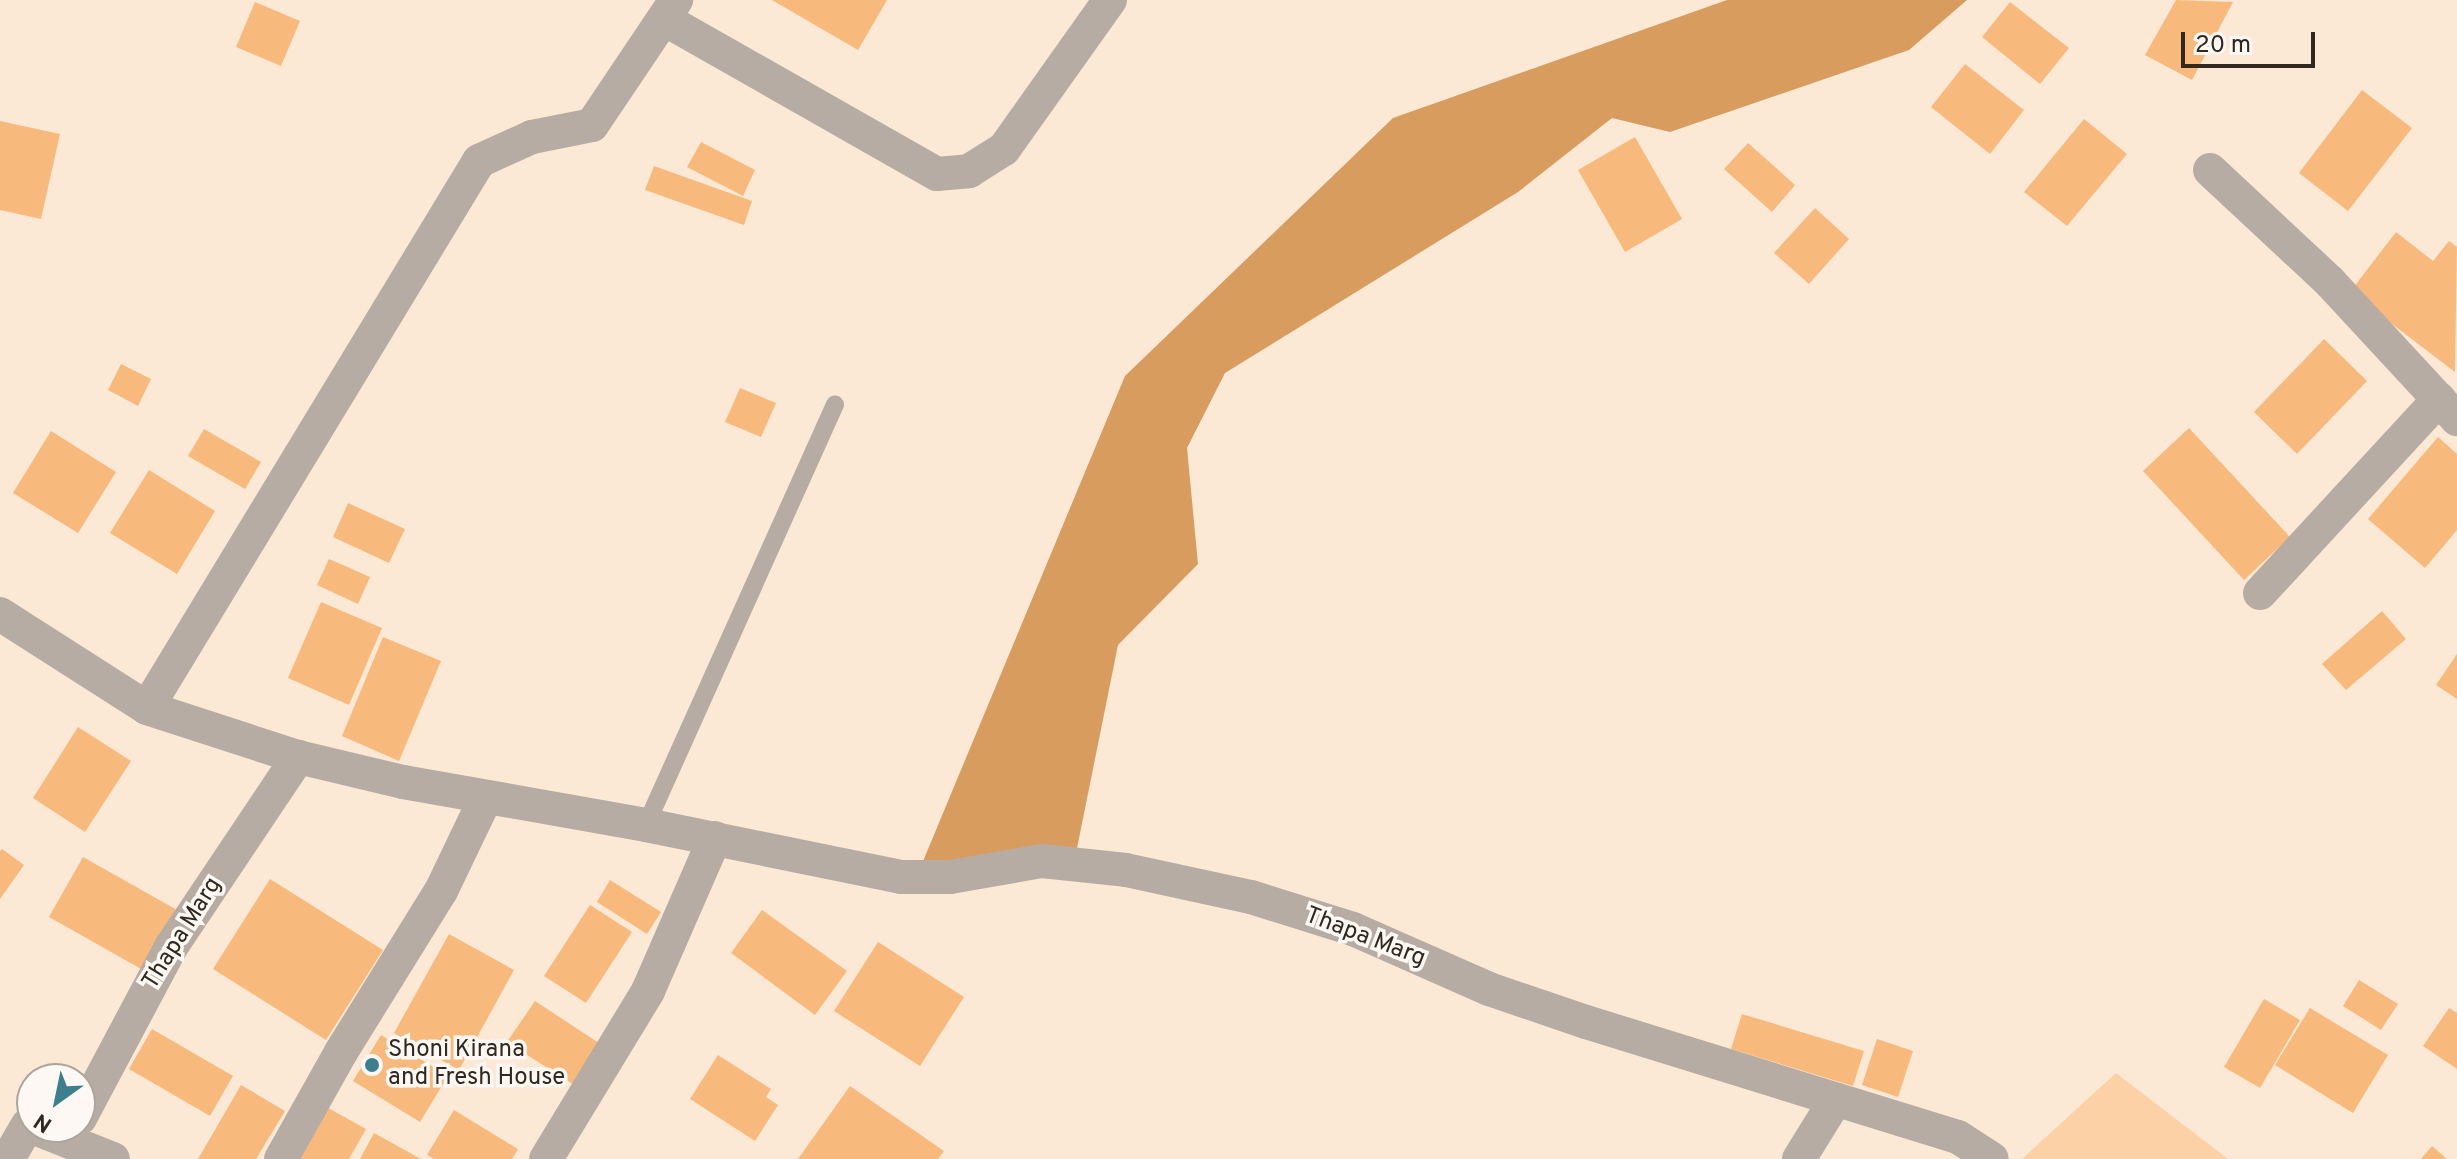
<!DOCTYPE html>
<html>
<head>
<meta charset="utf-8">
<style>
	body { margin:0 }
	#map { position:relative; width:2457px; height:1159px; overflow:hidden; background:#fbe8d5; font-family:Overpass,sans-serif }
	div>[style] { position:absolute }
	.green>* { inset:0; background:#fdd1a6 }
	.forest>* { inset:0; background:#d89c5e }
	.building>* { inset:0; background:#f8ba7c }
	.service>* { height:18px; margin:-9px; padding:0 9px; transform-origin:9px; border-radius:9px; background:#b7aca3 }
	.minor>* { height:34px; margin:-17px; padding:0 17px; transform-origin:17px; border-radius:17px; background:#b7aca3 }
	.dots>* { width:22px; height:22px; translate:-50% -50%; box-sizing:border-box; border:4px solid #fdf8f3; border-radius:50% }
	span { translate:-50% -50%; white-space:nowrap; text-align:center; line-height:1.15; -webkit-text-stroke:7px #fdf8f3; paint-order:stroke }
	.street-label { font-size:24px; color:#31281f }
	.poi-label { font-size:24px; color:#31281f }
	.left { translate:0 -50%; text-align:left }
	.north { position:absolute; left:16px; top:1063px; width:80px; height:80px; box-sizing:border-box; background:#fdf8f3; border:2px solid #aba59e; border-radius:50%; rotate:213deg; font-size:22px; font-weight:700; line-height:32px; text-align:center; color:#31281f }
	.north::after { content:''; display:block; margin:auto; width:28px; height:36px; background:#3c7f8f; clip-path:polygon(50% 0,100% 100%,50% 72%,0 100%) }
	.scale { position:absolute; left:2181px; top:32px; width:134px; height:36px; box-sizing:border-box; border:4px solid #31281f; border-top:0; padding-left:10px; font-size:24px; line-height:28px; white-space:nowrap; color:#31281f; -webkit-text-stroke:6px #fdf8f3; paint-order:stroke }
</style>
</head>
<body>
<div id="map">
	<div class="green">
		<div style="clip-path:polygon(2116px 1073px,2228px 1159px,2022px 1159px)"></div>
	</div>
	<div class="forest">
		<div style="clip-path:polygon(1727px 0,1967px 0,1909px 50px,1670px 132px,1612px 118px,1518px 192px,1225px 373px,1187px 448px,1198px 564px,1118px 645px,1073px 868px,921px 866px,1125px 376px,1393px 118px)"></div>
	</div>
	<div class="building">
		<div style="clip-path:polygon(772px 0,887px 0,858px 50px)"></div>
		<div style="clip-path:polygon(2176px 0,2233px 2px,2192px 80px,2145px 55px)"></div>
		<div style="clip-path:polygon(255px 2px,300px 21px,281px 66px,236px 47px)"></div>
		<div style="clip-path:polygon(2010px 2px,2069px 48px,2040px 84px,1982px 37px)"></div>
		<div style="clip-path:polygon(1965px 64px,2024px 110px,1990px 154px,1931px 107px)"></div>
		<div style="clip-path:polygon(2362px 90px,2412px 128px,2348px 211px,2299px 173px)"></div>
		<div style="clip-path:polygon(2084px 119px,2127px 154px,2067px 226px,2024px 192px)"></div>
		<div style="clip-path:polygon(0 121px,60px 134px,41px 219px,0 210px)"></div>
		<div style="clip-path:polygon(1635px 137px,1682px 219px,1625px 252px,1578px 170px)"></div>
		<div style="clip-path:polygon(701px 142px,755px 170px,743px 196px,687px 167px)"></div>
		<div style="clip-path:polygon(1748px 143px,1795px 185px,1772px 212px,1724px 169px)"></div>
		<div style="clip-path:polygon(654px 166px,752px 201px,744px 225px,645px 190px)"></div>
		<div style="clip-path:polygon(1815px 208px,1849px 239px,1809px 284px,1774px 253px)"></div>
		<div style="clip-path:polygon(2396px 232px,2433px 261px,2449px 241px,2457px 247px,2455px 372px,2350px 292px)"></div>
		<div style="clip-path:polygon(2324px 339px,2367px 381px,2297px 454px,2254px 412px)"></div>
		<div style="clip-path:polygon(121px 364px,151px 379px,138px 406px,108px 390px)"></div>
		<div style="clip-path:polygon(740px 388px,776px 403px,761px 437px,725px 422px)"></div>
		<div style="clip-path:polygon(2189px 428px,2290px 537px,2244px 580px,2143px 471px)"></div>
		<div style="clip-path:polygon(204px 429px,261px 462px,245px 489px,188px 456px)"></div>
		<div style="clip-path:polygon(51px 431px,116px 472px,78px 533px,13px 493px)"></div>
		<div style="clip-path:polygon(2438px 437px,2457px 454px,2457px 530px,2425px 568px,2368px 519px)"></div>
		<div style="clip-path:polygon(149px 470px,215px 511px,177px 574px,110px 533px)"></div>
		<div style="clip-path:polygon(348px 503px,405px 529px,389px 563px,333px 537px)"></div>
		<div style="clip-path:polygon(329px 559px,370px 577px,358px 604px,317px 585px)"></div>
		<div style="clip-path:polygon(321px 602px,382px 628px,349px 705px,288px 678px)"></div>
		<div style="clip-path:polygon(2382px 611px,2406px 639px,2346px 690px,2322px 664px)"></div>
		<div style="clip-path:polygon(383px 637px,441px 661px,399px 761px,342px 736px)"></div>
		<div style="clip-path:polygon(2457px 654px,2457px 699px,2436px 685px)"></div>
		<div style="clip-path:polygon(78px 727px,131px 761px,85px 832px,33px 798px)"></div>
		<div style="clip-path:polygon(2px 849px,24px 865px,0 899px,0 851px)"></div>
		<div style="clip-path:polygon(83px 857px,177px 910px,143px 970px,49px 917px)"></div>
		<div style="clip-path:polygon(270px 879px,383px 950px,326px 1040px,213px 969px)"></div>
		<div style="clip-path:polygon(610px 880px,661px 912px,647px 934px,597px 902px)"></div>
		<div style="clip-path:polygon(590px 905px,632px 932px,586px 1003px,544px 976px)"></div>
		<div style="clip-path:polygon(762px 910px,847px 971px,815px 1015px,731px 953px)"></div>
		<div style="clip-path:polygon(449px 934px,514px 970px,459px 1070px,394px 1033px)"></div>
		<div style="clip-path:polygon(878px 942px,964px 997px,920px 1066px,834px 1011px)"></div>
		<div style="clip-path:polygon(2359px 980px,2398px 1004px,2381px 1030px,2343px 1006px)"></div>
		<div style="clip-path:polygon(2264px 999px,2300px 1020px,2260px 1088px,2224px 1067px)"></div>
		<div style="clip-path:polygon(535px 1001px,608px 1049px,582px 1090px,507px 1042px)"></div>
		<div style="clip-path:polygon(2310px 1008px,2388px 1055px,2353px 1113px,2275px 1065px)"></div>
		<div style="clip-path:polygon(2449px 1008px,2457px 1013px,2457px 1069px,2423px 1046px)"></div>
		<div style="clip-path:polygon(1742px 1014px,1864px 1051px,1853px 1086px,1731px 1049px)"></div>
		<div style="clip-path:polygon(152px 1029px,233px 1076px,210px 1116px,129px 1069px)"></div>
		<div style="clip-path:polygon(381px 1035px,448px 1076px,420px 1122px,353px 1081px)"></div>
		<div style="clip-path:polygon(1877px 1039px,1913px 1051px,1898px 1097px,1862px 1085px)"></div>
		<div style="clip-path:polygon(718px 1055px,771px 1089px,766px 1097px,778px 1105px,755px 1141px,690px 1099px)"></div>
		<div style="clip-path:polygon(241px 1085px,285px 1111px,256px 1159px,198px 1159px)"></div>
		<div style="clip-path:polygon(850px 1086px,944px 1151px,938px 1159px,798px 1159px)"></div>
		<div style="clip-path:polygon(321px 1104px,366px 1129px,349px 1159px,290px 1159px)"></div>
		<div style="clip-path:polygon(454px 1110px,518px 1149px,512px 1159px,434px 1159px,427px 1155px)"></div>
		<div style="clip-path:polygon(374px 1133px,421px 1159px,360px 1159px)"></div>
		<div style="clip-path:polygon(2432px 1146px,2447px 1159px,2421px 1159px)"></div>
	</div>
	<div class="service">
		<div style="left:646px;top:825px;width:461px;rotate:-65.8deg"></div>
	</div>
	<div class="minor">
		<div style="left:664px;top:19px;width:314px;rotate:29.6deg"></div>
		<div style="left:937px;top:174px;width:32px;rotate:-5deg"></div>
		<div style="left:969px;top:171px;width:41px;rotate:-32.2deg"></div>
		<div style="left:1004px;top:149px;width:183px;rotate:-54.6deg"></div>
		<div style="left:2210px;top:170px;width:164px;rotate:43deg"></div>
		<div style="left:2330px;top:282px;width:187px;rotate:47.2deg"></div>
		<div style="left:2260px;top:593px;width:264px;rotate:-47.3deg"></div>
		<div style="left:0;top:614px;width:174px;rotate:32.6deg"></div>
		<div style="left:147px;top:708px;width:159px;rotate:18deg"></div>
		<div style="left:298px;top:757px;width:108px;rotate:13.4deg"></div>
		<div style="left:403px;top:782px;width:247px;rotate:10deg"></div>
		<div style="left:646px;top:825px;width:260px;rotate:11.5deg"></div>
		<div style="left:901px;top:877px;width:49px"></div>
		<div style="left:950px;top:877px;width:93px;rotate:-9.9deg"></div>
		<div style="left:1042px;top:861px;width:84px;rotate:6.1deg"></div>
		<div style="left:1126px;top:870px;width:128px;rotate:12.2deg"></div>
		<div style="left:1251px;top:897px;width:107px;rotate:17.4deg"></div>
		<div style="left:1353px;top:929px;width:149px;rotate:23.8deg"></div>
		<div style="left:1489px;top:989px;width:102px;rotate:18.8deg"></div>
		<div style="left:1586px;top:1022px;width:389px;rotate:17.2deg"></div>
		<div style="left:1958px;top:1137px;width:40px;rotate:32.9deg"></div>
		<div style="left:147px;top:708px;width:640px;rotate:-58.74deg"></div>
		<div style="left:479px;top:161px;width:58px;rotate:-24.4deg"></div>
		<div style="left:532px;top:137px;width:61px;rotate:-11.3deg"></div>
		<div style="left:592px;top:125px;width:151px;rotate:-56.1deg"></div>
		<div style="left:80px;top:1118px;width:194px;rotate:-62deg"></div>
		<div style="left:171px;top:947px;width:229px;rotate:-56.2deg"></div>
		<div style="left:32px;top:1127px;width:87px;rotate:21.6deg"></div>
		<div style="left:8px;top:1159px;width:39px;rotate:-60deg"></div>
		<div style="left:281px;top:1159px;width:123px;rotate:-60.7deg"></div>
		<div style="left:341px;top:1052px;width:190px;rotate:-58.2deg"></div>
		<div style="left:441px;top:891px;width:104px;rotate:-64.4deg"></div>
		<div style="left:546px;top:1159px;width:197px;rotate:-58.7deg"></div>
		<div style="left:648px;top:991px;width:167px;rotate:-66.4deg"></div>
		<div style="left:1799px;top:1159px;width:70px;rotate:-58.3deg"></div>
	</div>
	<div class="dots">
		<div style="left:372px;top:1065px;background:#3c7f8f"></div>
	</div>
	<div class="street-label">
		<span style="left:183px;top:934px;rotate:-58deg">Thapa Marg</span>
		<span style="left:1365px;top:938px;rotate:21deg">Thapa Marg</span>
	</div>
	<div class="poi-label">
		<span class="left" style="left:388px;top:1065px">Shoni Kirana<br>and Fresh House</span>
	</div>
	<div class="north">N</div>
	<div class="scale">20 m</div>
</div>
</body>
</html>
